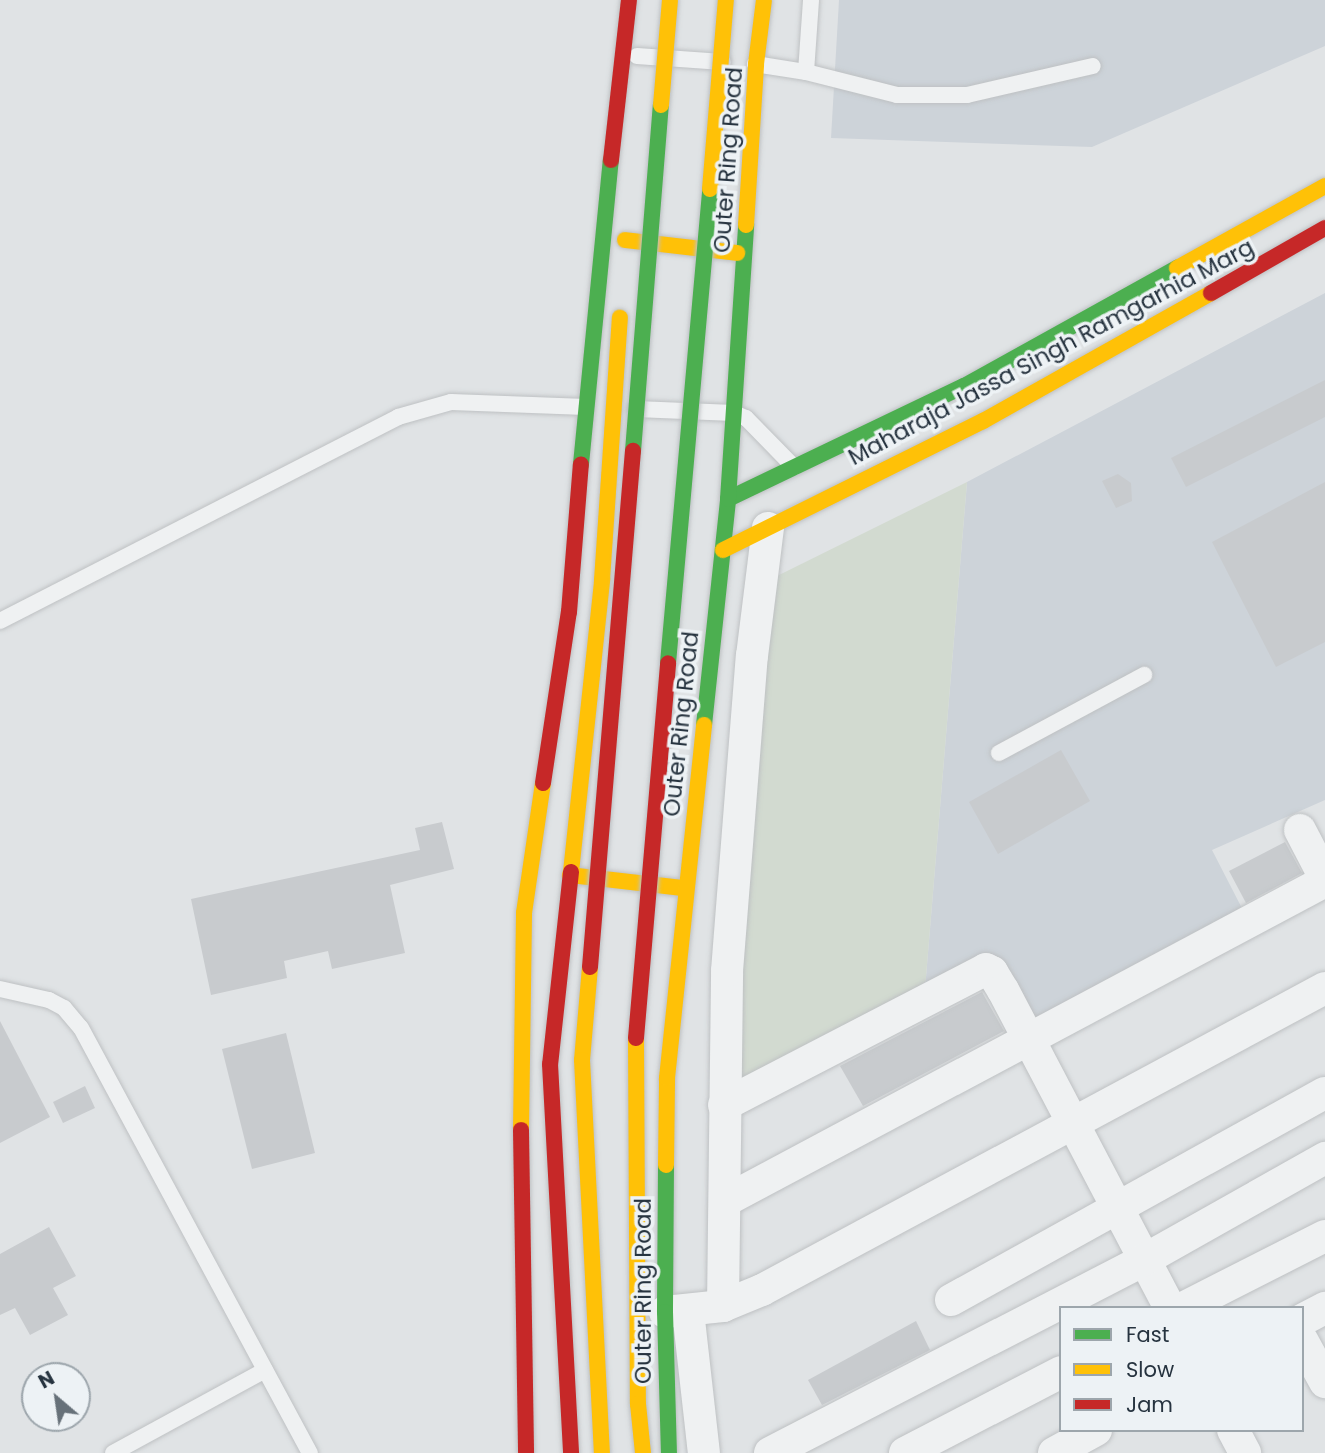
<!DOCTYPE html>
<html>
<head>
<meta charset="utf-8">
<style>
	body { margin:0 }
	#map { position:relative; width:1325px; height:1453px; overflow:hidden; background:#e0e3e5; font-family:Poppins,sans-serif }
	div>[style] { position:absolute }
	.built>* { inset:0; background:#cdd3d9 }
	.green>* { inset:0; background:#d2dad0 }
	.building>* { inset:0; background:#c8cbce }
	.roads { filter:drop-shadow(0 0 2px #bec1c3) drop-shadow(0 0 2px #bec1c3) }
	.lane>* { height:16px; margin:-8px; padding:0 8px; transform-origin:8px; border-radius:8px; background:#eff1f2 }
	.street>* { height:32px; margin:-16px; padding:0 16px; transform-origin:16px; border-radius:16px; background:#eff1f2 }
	.fast>* { height:16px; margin:-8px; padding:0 8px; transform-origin:8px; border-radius:8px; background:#4caf50 }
	.slow>* { height:16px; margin:-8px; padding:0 8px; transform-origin:8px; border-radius:8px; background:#ffc107 }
	.jam>* { height:16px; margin:-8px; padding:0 8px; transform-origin:8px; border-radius:8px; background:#c62828 }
	.bridges { filter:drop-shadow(0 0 2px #bcc0c3) drop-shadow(0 0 2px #bcc0c3) }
	.fast-bridge>* { height:16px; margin:-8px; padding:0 8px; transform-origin:8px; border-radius:8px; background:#4caf50 }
	.slow-bridge>* { height:16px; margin:-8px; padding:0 8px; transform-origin:8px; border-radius:8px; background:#ffc107 }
	.jam-bridge>* { height:16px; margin:-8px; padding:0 8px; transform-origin:8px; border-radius:8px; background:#c62828 }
	span { translate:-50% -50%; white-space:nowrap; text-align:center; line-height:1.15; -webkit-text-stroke:7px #edf2f5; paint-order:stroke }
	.street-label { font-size:23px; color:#26333f }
	.legend { position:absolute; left:1059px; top:1306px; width:245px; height:126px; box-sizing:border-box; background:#edf2f5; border:2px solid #9da6ac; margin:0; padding:9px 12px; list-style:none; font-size:21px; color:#26333f }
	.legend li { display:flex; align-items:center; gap:14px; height:35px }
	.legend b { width:35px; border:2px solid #9da6ac }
	.north { position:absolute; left:21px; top:1362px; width:70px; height:70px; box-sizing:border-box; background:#edf2f5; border:2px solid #9da6ac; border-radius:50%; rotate:331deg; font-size:19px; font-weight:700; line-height:28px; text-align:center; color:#26333f }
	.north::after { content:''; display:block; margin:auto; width:24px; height:32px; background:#677179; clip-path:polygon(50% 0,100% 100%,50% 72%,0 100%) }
</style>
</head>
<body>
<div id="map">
	<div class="built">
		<div style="clip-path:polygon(839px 0,1325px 0,1325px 46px,1092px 147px,831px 138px)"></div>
		<div style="clip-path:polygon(1325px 293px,1325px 800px,1212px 850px,1248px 920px,1030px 1036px,987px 957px,925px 989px,967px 482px)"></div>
	</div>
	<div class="green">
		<div style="clip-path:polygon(967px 482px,925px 989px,729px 1084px,775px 577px)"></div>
	</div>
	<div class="building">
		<div style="clip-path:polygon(1325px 380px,1325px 417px,1186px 487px,1171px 458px)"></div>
		<div style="clip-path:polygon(1118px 474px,1131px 483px,1132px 501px,1116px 508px,1102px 481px)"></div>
		<div style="clip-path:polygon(1325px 482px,1325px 642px,1276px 667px,1212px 542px)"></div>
		<div style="clip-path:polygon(1061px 750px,1090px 801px,998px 854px,969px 802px)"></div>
		<div style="clip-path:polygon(442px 822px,454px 869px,390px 885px,405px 953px,332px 969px,328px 951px,284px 961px,287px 978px,211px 995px,191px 899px,420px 850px,415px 828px)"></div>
		<div style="clip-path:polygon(1285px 842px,1302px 873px,1246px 903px,1229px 871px)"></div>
		<div style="clip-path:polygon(982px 992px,1004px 1031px,863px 1106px,840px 1066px)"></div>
		<div style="clip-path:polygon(0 1021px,50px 1117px,0 1143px)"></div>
		<div style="clip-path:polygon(286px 1033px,315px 1153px,252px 1169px,222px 1049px)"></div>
		<div style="clip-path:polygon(85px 1086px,95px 1108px,63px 1123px,53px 1102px)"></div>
		<div style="clip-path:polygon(49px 1227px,76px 1276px,53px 1288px,68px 1315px,30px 1335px,15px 1308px,0 1315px,0 1254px)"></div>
		<div style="clip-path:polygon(916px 1321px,930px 1350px,822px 1405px,808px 1380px)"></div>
	</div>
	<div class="roads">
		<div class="lane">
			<div style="left:637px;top:56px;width:86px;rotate:4deg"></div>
			<div style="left:755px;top:64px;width:52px;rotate:8.9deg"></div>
			<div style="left:806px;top:72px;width:72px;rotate:-86deg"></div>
			<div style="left:806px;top:72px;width:94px;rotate:14.2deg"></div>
			<div style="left:897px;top:95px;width:70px"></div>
			<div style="left:967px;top:95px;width:129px;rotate:-13deg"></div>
			<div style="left:636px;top:409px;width:98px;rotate:2.3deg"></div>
			<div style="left:734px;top:413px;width:13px;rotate:23deg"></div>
			<div style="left:746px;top:418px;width:69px;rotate:45.6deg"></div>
			<div style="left:0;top:621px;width:447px;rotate:-27.1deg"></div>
			<div style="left:398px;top:417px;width:55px;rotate:-15.8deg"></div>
			<div style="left:451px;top:402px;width:135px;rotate:2.1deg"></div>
			<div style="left:999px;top:753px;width:165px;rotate:-28.3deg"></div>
			<div style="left:0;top:989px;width:50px;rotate:12.7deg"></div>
			<div style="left:49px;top:1000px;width:17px;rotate:28deg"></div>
			<div style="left:64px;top:1008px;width:26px;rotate:50deg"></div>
			<div style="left:81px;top:1028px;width:483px;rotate:61.7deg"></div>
			<div style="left:113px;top:1453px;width:173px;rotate:-28.6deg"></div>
		</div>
		<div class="street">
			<div style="left:1300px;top:830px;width:54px;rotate:62.5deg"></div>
			<div style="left:724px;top:1105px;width:295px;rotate:-27.4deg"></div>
			<div style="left:986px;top:969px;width:7px;rotate:27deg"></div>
			<div style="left:992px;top:972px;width:21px;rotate:59deg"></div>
			<div style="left:1003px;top:990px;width:359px;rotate:62.3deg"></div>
			<div style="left:725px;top:1201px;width:680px;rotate:-28.07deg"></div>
			<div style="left:951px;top:1300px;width:427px;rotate:-29deg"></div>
			<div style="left:723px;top:1306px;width:335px;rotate:-89.3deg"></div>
			<div style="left:727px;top:971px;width:316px;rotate:-85.5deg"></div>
			<div style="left:752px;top:656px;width:129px;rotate:-82.9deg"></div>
			<div style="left:1183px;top:1308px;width:159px;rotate:-26.9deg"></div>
			<div style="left:688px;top:1311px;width:143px;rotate:83.6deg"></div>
			<div style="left:665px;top:1312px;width:58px;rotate:-5.9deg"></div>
			<div style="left:723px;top:1306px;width:42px;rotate:-22.3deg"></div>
			<div style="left:762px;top:1290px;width:639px;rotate:-28.21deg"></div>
			<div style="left:1302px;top:1320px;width:26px;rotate:-28deg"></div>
			<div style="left:1302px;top:1340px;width:48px;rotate:61.3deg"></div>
			<div style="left:1233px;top:1430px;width:26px;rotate:62deg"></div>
			<div style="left:770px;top:1453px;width:421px;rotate:-27.3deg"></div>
			<div style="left:1144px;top:1260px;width:208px;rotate:-29.4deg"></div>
			<div style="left:905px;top:1453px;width:176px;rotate:-27.4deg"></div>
			<div style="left:1054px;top:1453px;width:48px;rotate:-28.7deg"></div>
		</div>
		<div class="fast">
			<div style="left:581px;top:464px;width:305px;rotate:-84.4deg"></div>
			<div style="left:728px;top:499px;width:262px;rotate:-25.6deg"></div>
			<div style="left:964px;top:386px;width:244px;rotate:-29deg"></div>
			<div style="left:704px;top:725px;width:227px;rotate:-83.9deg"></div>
			<div style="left:728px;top:499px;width:275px;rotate:-86.2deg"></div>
			<div style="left:666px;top:1165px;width:147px;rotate:90.4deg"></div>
			<div style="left:665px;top:1312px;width:141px;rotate:88.4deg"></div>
		</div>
		<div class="slow">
			<div style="left:746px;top:225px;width:161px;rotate:-86.4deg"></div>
			<div style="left:756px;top:64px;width:64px;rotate:-82.9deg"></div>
			<div style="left:625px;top:240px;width:113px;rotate:6.6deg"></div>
			<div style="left:1177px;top:268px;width:169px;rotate:-29deg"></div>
			<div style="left:723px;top:550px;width:290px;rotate:-26.4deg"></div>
			<div style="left:983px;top:421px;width:261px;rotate:-29.3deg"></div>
			<div style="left:571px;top:872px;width:294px;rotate:-83.9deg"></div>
			<div style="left:602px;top:580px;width:263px;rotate:-86.1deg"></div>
			<div style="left:570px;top:875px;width:114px;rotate:6.6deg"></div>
			<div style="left:521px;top:1130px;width:217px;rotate:-89.2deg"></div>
			<div style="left:524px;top:913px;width:131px;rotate:-81.7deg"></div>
			<div style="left:666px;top:1165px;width:87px;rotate:-89.3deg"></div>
			<div style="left:667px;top:1078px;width:355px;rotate:-84deg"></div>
		</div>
		<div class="jam">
			<div style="left:611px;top:160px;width:161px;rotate:-83.6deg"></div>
			<div style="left:1211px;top:293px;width:131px;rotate:-29.7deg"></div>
			<div style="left:543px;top:783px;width:173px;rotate:-81.4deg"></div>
			<div style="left:569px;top:612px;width:148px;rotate:-85.4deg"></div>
			<div style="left:571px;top:872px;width:193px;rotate:96.2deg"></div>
			<div style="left:550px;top:1064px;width:390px;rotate:86.9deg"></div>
			<div style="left:521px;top:1130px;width:323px;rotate:89.1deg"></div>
		</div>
	</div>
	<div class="bridges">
		<div class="fast-bridge">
			<div style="left:633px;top:451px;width:347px;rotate:-85.4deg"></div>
			<div style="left:668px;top:663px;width:476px;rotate:-84.9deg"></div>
		</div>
		<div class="slow-bridge">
			<div style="left:661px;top:105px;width:105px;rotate:-85.1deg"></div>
			<div style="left:710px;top:189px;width:190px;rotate:-85.2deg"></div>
			<div style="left:590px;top:967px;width:93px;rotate:94.9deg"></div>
			<div style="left:582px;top:1060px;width:394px;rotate:87.1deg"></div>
			<div style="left:636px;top:1038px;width:366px;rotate:89.7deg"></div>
			<div style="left:638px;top:1404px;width:49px;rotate:84.2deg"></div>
		</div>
		<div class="jam-bridge">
			<div style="left:590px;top:967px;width:518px;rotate:-85.24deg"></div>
			<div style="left:636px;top:1038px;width:376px;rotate:-85.1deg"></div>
		</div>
	</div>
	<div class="street-label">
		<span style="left:728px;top:160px;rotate:-86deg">Outer Ring Road</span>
		<span style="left:1051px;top:352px;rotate:-28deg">Maharaja Jassa Singh Ramgarhia Marg</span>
		<span style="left:681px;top:724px;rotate:-84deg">Outer Ring Road</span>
		<span style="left:643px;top:1291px;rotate:-90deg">Outer Ring Road</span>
	</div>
	<ul class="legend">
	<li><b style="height:9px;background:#4caf50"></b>Fast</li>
	<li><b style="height:9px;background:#ffc107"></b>Slow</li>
	<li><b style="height:9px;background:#c62828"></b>Jam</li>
	</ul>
	<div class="north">N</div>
</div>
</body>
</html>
